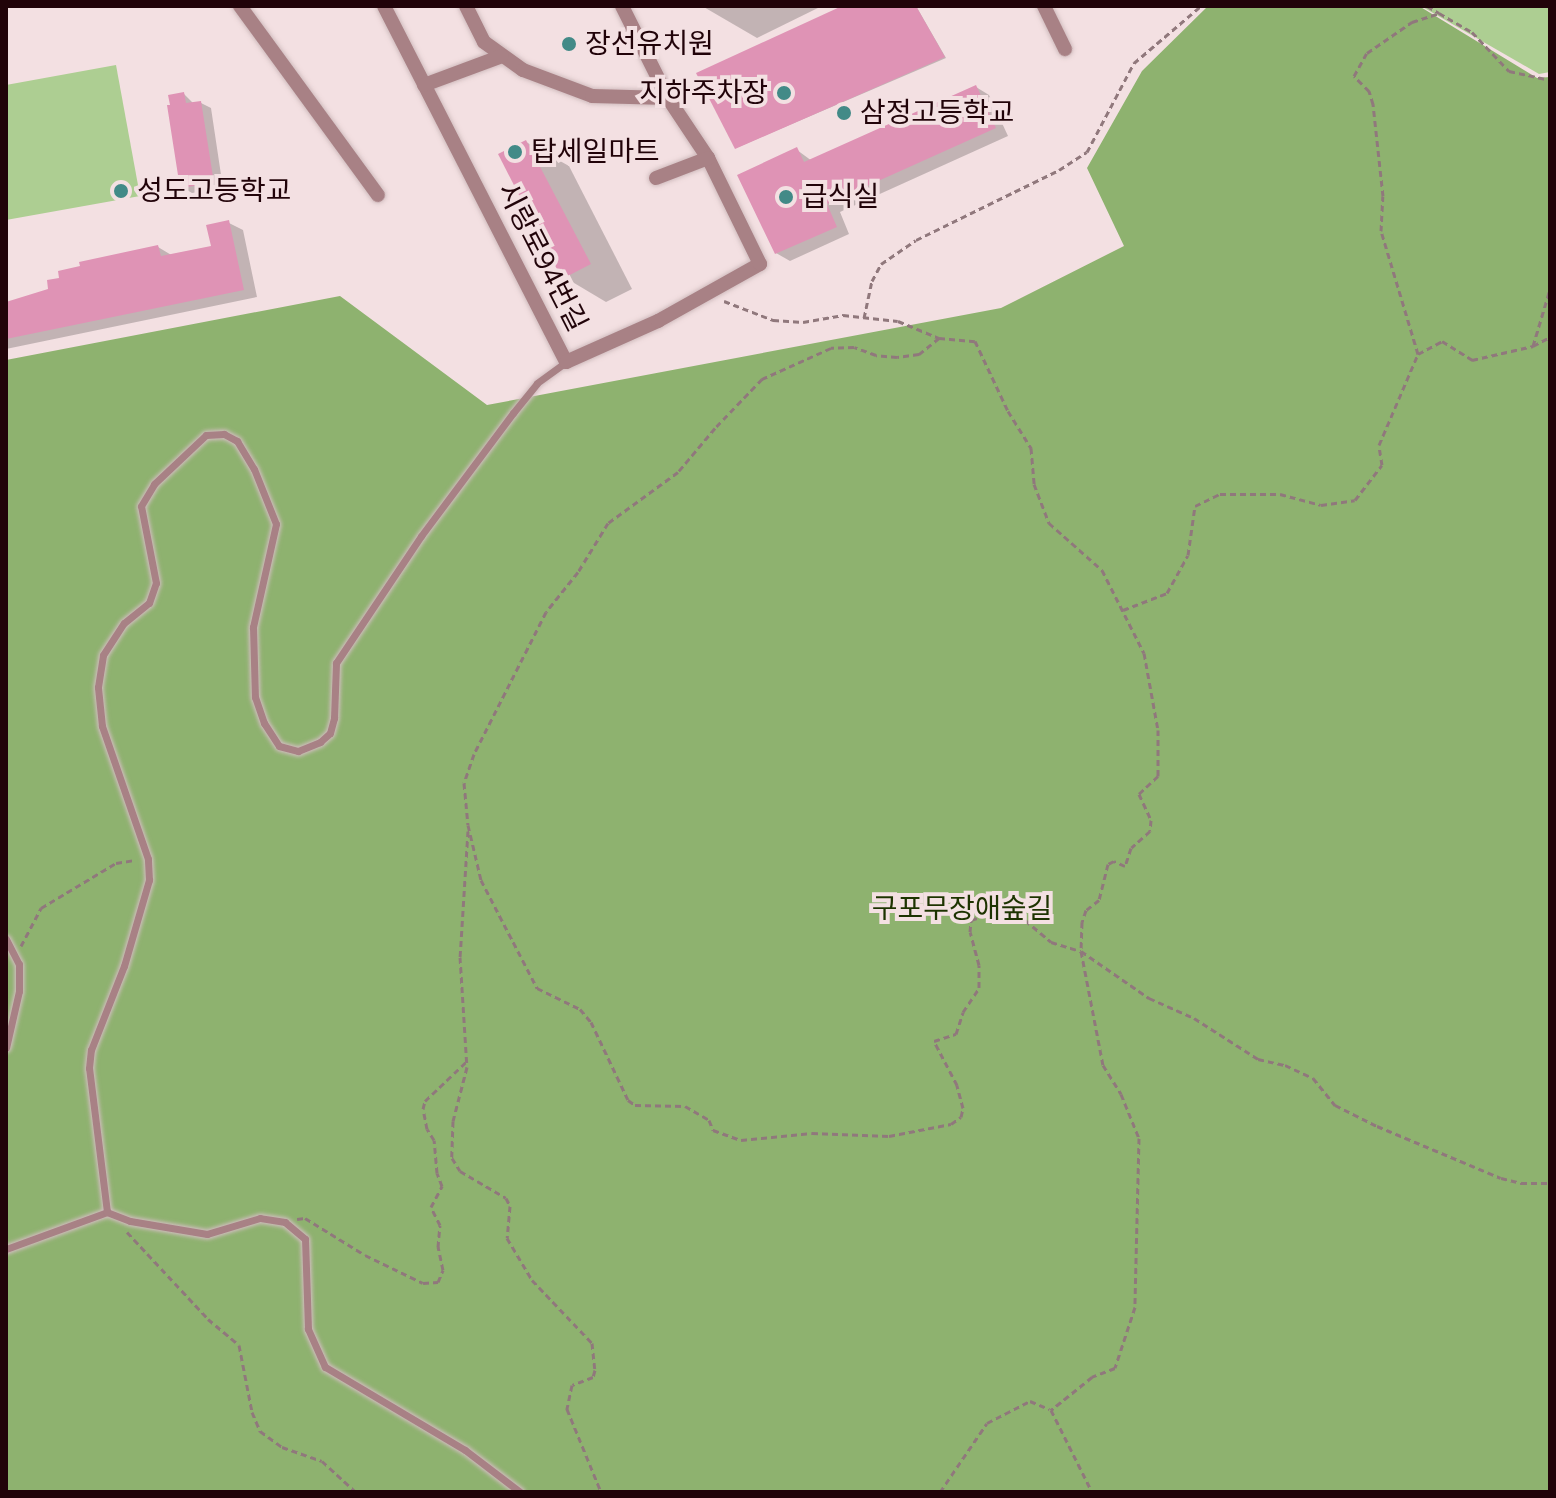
<!DOCTYPE html>
<html>
<head>
<meta charset="utf-8">
<style>
	body { margin:0 }
	#map { position:relative; width:1556px; height:1498px; overflow:hidden; background:#f3e0e2; font-family:"Nunito Sans","Noto Sans KR",sans-serif }
	div>[style] { position:absolute }
	.green>* { inset:0; background:#adce92 }
	.forest>* { inset:0; background:#8eb26f }
	.shadow>* { inset:0; background:#0003 }
	.building>* { inset:0; background:#df93b5 }
	.path>* { height:3px; margin-top:-1.5px; transform-origin:0; background:repeating-linear-gradient(90deg,#90787c 0 6px,transparent 0 10px) }
	.roads { filter:drop-shadow(0 0 2px #d1bdbf) drop-shadow(0 0 2px #d1bdbf) }
	.service>* { height:7px; margin:-3.5px; padding:0 3.5px; transform-origin:3.5px; border-radius:3.5px; background:#a88185 }
	.minor>* { height:14px; margin:-7px; padding:0 7px; transform-origin:7px; border-radius:7px; background:#a88185 }
	.dots>* { width:22px; height:22px; translate:-50% -50%; box-sizing:border-box; border:4px solid #f3e0e2; border-radius:50% }
	span { translate:-50% -50%; white-space:nowrap; text-align:center; line-height:1.15; -webkit-text-stroke:8px #f3e0e2; paint-order:stroke }
	.poi-label { font-size:28px; color:#210309 }
	.left { translate:0 -50%; text-align:left }
	.right { translate:-100% -50%; text-align:right }
	.street-label { font-size:28px; color:#210309 }
	.park-label { font-size:28px; color:#1d3301 }
	.frame { position:absolute; inset:0; border:8px solid #210309; pointer-events:none }
</style>
</head>
<body>
<div id="map">
	<div class="green">
		<div style="clip-path:polygon(1421px 6px,1550px 6px,1550px 72px,1539px 74px)"></div>
		<div style="clip-path:polygon(116px 65px,140px 196px,6px 220px,6px 85px)"></div>
	</div>
	<div class="forest">
		<div style="clip-path:polygon(1208px 6px,1419px 6px,1537px 78px,1550px 77px,1550px 1492px,6px 1492px,6px 360px,340px 296px,487px 405px,1001px 308px,1124px 246px,1087px 168px,1142px 71px)"></div>
	</div>
	<div class="shadow">
		<div style="clip-path:polygon(702px 6px,822px 6px,757px 38px)"></div>
		<div style="clip-path:polygon(847px 6px,916px 6px,946px 58px,736px 148px)"></div>
		<div style="clip-path:polygon(976px 87px,989px 95px,1008px 136px,840px 212px,849px 234px,790px 261px,776px 253px,797px 150px,812px 161px)"></div>
		<div style="clip-path:polygon(184px 94px,194px 104px,201px 103px,211px 108px,223px 188px,192px 193px,182px 187px)"></div>
		<div style="clip-path:polygon(526px 142px,569px 166px,632px 289px,606px 302px,564px 277px)"></div>
		<div style="clip-path:polygon(229px 223px,243px 230px,257px 297px,6px 349px,6px 304px,51px 291px,158px 247px,173px 256px,213px 248px)"></div>
	</div>
	<div class="building">
		<div style="clip-path:polygon(842px 6px,916px 6px,945px 57px,735px 149px,696px 73px)"></div>
		<div style="clip-path:polygon(976px 85px,996px 128px,827px 204px,837px 227px,775px 254px,737px 175px,797px 147px,804px 162px)"></div>
		<div style="clip-path:polygon(184px 92px,186px 103px,201px 101px,214px 183px,180px 188px,167px 105px,170px 105px,168px 95px)"></div>
		<div style="clip-path:polygon(526px 140px,591px 264px,562px 279px,498px 154px)"></div>
		<div style="clip-path:polygon(229px 220px,244px 290px,6px 339px,6px 302px,48px 289px,47px 280px,59px 278px,58px 271px,80px 266px,79px 262px,158px 245px,161px 256px,211px 246px,206px 225px)"></div>
	</div>
	<div class="path">
		<div style="left:1427px;top:6px;width:14px;rotate:30deg"></div>
		<div style="left:724px;top:301px;width:53px;rotate:21.2deg"></div>
		<div style="left:773px;top:320px;width:30px;rotate:4deg"></div>
		<div style="left:803px;top:322px;width:41px;rotate:-9.9deg"></div>
		<div style="left:843px;top:315px;width:55px;rotate:6.2deg"></div>
		<div style="left:898px;top:321px;width:44px;rotate:22.5deg"></div>
		<div style="left:939px;top:338px;width:36px;rotate:5deg"></div>
		<div style="left:975px;top:341px;width:77px;rotate:64.8deg"></div>
		<div style="left:1008px;top:411px;width:44px;rotate:58.1deg"></div>
		<div style="left:1031px;top:448px;width:36px;rotate:85deg"></div>
		<div style="left:1034px;top:484px;width:42px;rotate:69deg"></div>
		<div style="left:1049px;top:523px;width:71px;rotate:41.6deg"></div>
		<div style="left:1102px;top:570px;width:93px;rotate:63.2deg"></div>
		<div style="left:1144px;top:653px;width:78px;rotate:79.7deg"></div>
		<div style="left:1158px;top:730px;width:46px;rotate:90deg"></div>
		<div style="left:1158px;top:776px;width:26px;rotate:137deg"></div>
		<div style="left:1139px;top:794px;width:29px;rotate:65deg"></div>
		<div style="left:1151px;top:820px;width:11px;rotate:95deg"></div>
		<div style="left:1150px;top:831px;width:25px;rotate:138deg"></div>
		<div style="left:1131px;top:848px;width:19px;rotate:108deg"></div>
		<div style="left:1125px;top:866px;width:12px;rotate:-156deg"></div>
		<div style="left:1114px;top:861px;width:7px;rotate:153deg"></div>
		<div style="left:1108px;top:864px;width:37px;rotate:104deg"></div>
		<div style="left:1099px;top:900px;width:16px;rotate:142deg"></div>
		<div style="left:1086px;top:910px;width:13px;rotate:108deg"></div>
		<div style="left:1082px;top:922px;width:29px;rotate:92deg"></div>
		<div style="left:1081px;top:951px;width:116px;rotate:79.1deg"></div>
		<div style="left:1103px;top:1065px;width:34px;rotate:58deg"></div>
		<div style="left:1121px;top:1094px;width:48px;rotate:67.8deg"></div>
		<div style="left:1139px;top:1138px;width:169px;rotate:91.4deg"></div>
		<div style="left:1135px;top:1307px;width:64px;rotate:108.2deg"></div>
		<div style="left:1115px;top:1368px;width:25px;rotate:159deg"></div>
		<div style="left:1092px;top:1377px;width:53px;rotate:141.2deg"></div>
		<div style="left:1051px;top:1410px;width:92px;rotate:63.4deg"></div>
		<div style="left:864px;top:318px;width:38px;rotate:-78deg"></div>
		<div style="left:872px;top:281px;width:19px;rotate:-62deg"></div>
		<div style="left:881px;top:264px;width:42px;rotate:-34.4deg"></div>
		<div style="left:916px;top:240px;width:159px;rotate:-26.1deg"></div>
		<div style="left:1059px;top:170px;width:33px;rotate:-33deg"></div>
		<div style="left:1087px;top:152px;width:101px;rotate:-62.2deg"></div>
		<div style="left:1134px;top:63px;width:88px;rotate:-40.4deg"></div>
		<div style="left:939px;top:338px;width:26px;rotate:141deg"></div>
		<div style="left:919px;top:354px;width:22px;rotate:172deg"></div>
		<div style="left:897px;top:357px;width:21px;rotate:-175deg"></div>
		<div style="left:876px;top:355px;width:23px;rotate:-160deg"></div>
		<div style="left:854px;top:347px;width:23px;rotate:178deg"></div>
		<div style="left:831px;top:348px;width:76px;rotate:155.8deg"></div>
		<div style="left:762px;top:379px;width:68px;rotate:133.8deg"></div>
		<div style="left:715px;top:428px;width:57px;rotate:130.1deg"></div>
		<div style="left:678px;top:472px;width:87px;rotate:143.9deg"></div>
		<div style="left:608px;top:523px;width:57px;rotate:121.5deg"></div>
		<div style="left:578px;top:572px;width:51px;rotate:128.7deg"></div>
		<div style="left:546px;top:612px;width:159px;rotate:116.9deg"></div>
		<div style="left:474px;top:754px;width:31px;rotate:109deg"></div>
		<div style="left:464px;top:783px;width:42px;rotate:84.6deg"></div>
		<div style="left:468px;top:825px;width:57px;rotate:76.7deg"></div>
		<div style="left:481px;top:880px;width:122px;rotate:62.6deg"></div>
		<div style="left:537px;top:988px;width:48px;rotate:26deg"></div>
		<div style="left:580px;top:1009px;width:17px;rotate:50deg"></div>
		<div style="left:591px;top:1022px;width:86px;rotate:64.6deg"></div>
		<div style="left:628px;top:1100px;width:9px;rotate:36deg"></div>
		<div style="left:635px;top:1105px;width:50px;rotate:1.1deg"></div>
		<div style="left:685px;top:1106px;width:28px;rotate:30deg"></div>
		<div style="left:709px;top:1120px;width:11px;rotate:68deg"></div>
		<div style="left:713px;top:1130px;width:30px;rotate:20deg"></div>
		<div style="left:741px;top:1140px;width:71px;rotate:-5.6deg"></div>
		<div style="left:812px;top:1133px;width:77px;rotate:2.2deg"></div>
		<div style="left:889px;top:1136px;width:63px;rotate:-11deg"></div>
		<div style="left:951px;top:1124px;width:12px;rotate:-35deg"></div>
		<div style="left:961px;top:1117px;width:9px;rotate:-77deg"></div>
		<div style="left:963px;top:1108px;width:24px;rotate:-105deg"></div>
		<div style="left:957px;top:1085px;width:50px;rotate:-117.6deg"></div>
		<div style="left:934px;top:1041px;width:23px;rotate:-18deg"></div>
		<div style="left:956px;top:1034px;width:23px;rotate:-72deg"></div>
		<div style="left:963px;top:1012px;width:29px;rotate:-56deg"></div>
		<div style="left:979px;top:988px;width:23px;rotate:-90deg"></div>
		<div style="left:979px;top:965px;width:34px;rotate:-105deg"></div>
		<div style="left:970px;top:932px;width:12px;rotate:-85deg"></div>
		<div style="left:971px;top:920px;width:19px;rotate:-18deg"></div>
		<div style="left:989px;top:914px;width:20px;rotate:6deg"></div>
		<div style="left:1009px;top:916px;width:16px;rotate:14deg"></div>
		<div style="left:1025px;top:920px;width:34px;rotate:40deg"></div>
		<div style="left:1051px;top:942px;width:31px;rotate:17deg"></div>
		<div style="left:1081px;top:951px;width:83px;rotate:34.7deg"></div>
		<div style="left:1149px;top:998px;width:49px;rotate:24deg"></div>
		<div style="left:1194px;top:1018px;width:76px;rotate:32.6deg"></div>
		<div style="left:1258px;top:1059px;width:28px;rotate:13deg"></div>
		<div style="left:1285px;top:1065px;width:31px;rotate:25deg"></div>
		<div style="left:1313px;top:1078px;width:35px;rotate:51deg"></div>
		<div style="left:1335px;top:1105px;width:47px;rotate:26.6deg"></div>
		<div style="left:1377px;top:1126px;width:134px;rotate:22.8deg"></div>
		<div style="left:1501px;top:1178px;width:21px;rotate:14deg"></div>
		<div style="left:1521px;top:1183px;width:29px"></div>
		<div style="left:1533px;top:346px;width:19px;rotate:-28deg"></div>
		<div style="left:1418px;top:354px;width:128px;rotate:-106.7deg"></div>
		<div style="left:1381px;top:231px;width:35px;rotate:-87deg"></div>
		<div style="left:1383px;top:196px;width:93px;rotate:-96.2deg"></div>
		<div style="left:1373px;top:104px;width:14px;rotate:-107deg"></div>
		<div style="left:1369px;top:91px;width:21px;rotate:-135deg"></div>
		<div style="left:1354px;top:76px;width:26px;rotate:-61deg"></div>
		<div style="left:1367px;top:53px;width:55px;rotate:-34.6deg"></div>
		<div style="left:1412px;top:22px;width:28px;rotate:-18deg"></div>
		<div style="left:1439px;top:13px;width:38px;rotate:30deg"></div>
		<div style="left:1472px;top:32px;width:54px;rotate:46.5deg"></div>
		<div style="left:1509px;top:71px;width:42px;rotate:12.4deg"></div>
		<div style="left:1123px;top:610px;width:47px;rotate:-21.1deg"></div>
		<div style="left:1167px;top:593px;width:43px;rotate:-61.1deg"></div>
		<div style="left:1188px;top:555px;width:49px;rotate:-81.9deg"></div>
		<div style="left:1195px;top:506px;width:28px;rotate:-26deg"></div>
		<div style="left:1220px;top:494px;width:60px"></div>
		<div style="left:1280px;top:494px;width:42px;rotate:15deg"></div>
		<div style="left:1321px;top:505px;width:34px;rotate:-8deg"></div>
		<div style="left:1355px;top:500px;width:44px;rotate:-52.4deg"></div>
		<div style="left:1382px;top:465px;width:20px;rotate:-99deg"></div>
		<div style="left:1379px;top:445px;width:99px;rotate:-66.8deg"></div>
		<div style="left:1418px;top:354px;width:27px;rotate:-28deg"></div>
		<div style="left:1442px;top:341px;width:36px;rotate:32deg"></div>
		<div style="left:1472px;top:360px;width:63px;rotate:-12.9deg"></div>
		<div style="left:1533px;top:346px;width:59px;rotate:-73.4deg"></div>
		<div style="left:468px;top:831px;width:126px;rotate:93.6deg"></div>
		<div style="left:460px;top:957px;width:110px;rotate:86.4deg"></div>
		<div style="left:467px;top:1067px;width:56px;rotate:104.5deg"></div>
		<div style="left:453px;top:1121px;width:37px;rotate:92deg"></div>
		<div style="left:452px;top:1158px;width:15px;rotate:58deg"></div>
		<div style="left:460px;top:1171px;width:53px;rotate:30.4deg"></div>
		<div style="left:506px;top:1198px;width:9px;rotate:63deg"></div>
		<div style="left:510px;top:1206px;width:32px;rotate:95deg"></div>
		<div style="left:507px;top:1238px;width:49px;rotate:59.2deg"></div>
		<div style="left:532px;top:1280px;width:87px;rotate:46.4deg"></div>
		<div style="left:592px;top:1343px;width:27px;rotate:84deg"></div>
		<div style="left:595px;top:1370px;width:7px;rotate:106deg"></div>
		<div style="left:593px;top:1377px;width:22px;rotate:159deg"></div>
		<div style="left:572px;top:1385px;width:25px;rotate:102deg"></div>
		<div style="left:567px;top:1409px;width:90px;rotate:67.7deg"></div>
		<div style="left:21px;top:946px;width:43px;rotate:-62.2deg"></div>
		<div style="left:41px;top:908px;width:87px;rotate:-31deg"></div>
		<div style="left:116px;top:863px;width:20px;rotate:-9deg"></div>
		<div style="left:297px;top:1219px;width:8px;rotate:-7deg"></div>
		<div style="left:305px;top:1218px;width:70px;rotate:31.7deg"></div>
		<div style="left:365px;top:1255px;width:64px;rotate:25.8deg"></div>
		<div style="left:423px;top:1283px;width:15px;rotate:-4deg"></div>
		<div style="left:438px;top:1282px;width:13px;rotate:-67deg"></div>
		<div style="left:443px;top:1270px;width:24px;rotate:-102deg"></div>
		<div style="left:438px;top:1247px;width:22px;rotate:-85deg"></div>
		<div style="left:440px;top:1225px;width:20px;rotate:-117deg"></div>
		<div style="left:431px;top:1207px;width:24px;rotate:-62deg"></div>
		<div style="left:442px;top:1186px;width:14px;rotate:-111deg"></div>
		<div style="left:437px;top:1173px;width:33px;rotate:-95deg"></div>
		<div style="left:434px;top:1140px;width:13px;rotate:-122deg"></div>
		<div style="left:427px;top:1129px;width:20px;rotate:-101deg"></div>
		<div style="left:423px;top:1109px;width:8px;rotate:-76deg"></div>
		<div style="left:425px;top:1101px;width:58px;rotate:-43.6deg"></div>
		<div style="left:127px;top:1232px;width:119px;rotate:47deg"></div>
		<div style="left:208px;top:1319px;width:40px;rotate:40deg"></div>
		<div style="left:239px;top:1345px;width:68px;rotate:79deg"></div>
		<div style="left:252px;top:1412px;width:21px;rotate:67deg"></div>
		<div style="left:260px;top:1431px;width:27px;rotate:36deg"></div>
		<div style="left:282px;top:1447px;width:42px;rotate:19.3deg"></div>
		<div style="left:322px;top:1461px;width:46px;rotate:42.4deg"></div>
		<div style="left:940px;top:1492px;width:83px;rotate:-55.7deg"></div>
		<div style="left:987px;top:1423px;width:48px;rotate:-27.1deg"></div>
		<div style="left:1030px;top:1401px;width:21px;rotate:23deg"></div>
	</div>
	<div class="roads">
		<div class="service">
			<div style="left:6px;top:939px;width:28px;rotate:63deg"></div>
			<div style="left:19px;top:964px;width:27px;rotate:90deg"></div>
			<div style="left:19px;top:991px;width:58px;rotate:102.8deg"></div>
			<div style="left:6px;top:1249px;width:108px;rotate:-20.1deg"></div>
			<div style="left:520px;top:1492px;width:69px;rotate:-142.6deg"></div>
			<div style="left:465px;top:1450px;width:163px;rotate:-149.3deg"></div>
			<div style="left:325px;top:1367px;width:42px;rotate:-114.1deg"></div>
			<div style="left:308px;top:1329px;width:90px;rotate:-91.9deg"></div>
			<div style="left:305px;top:1239px;width:26px;rotate:-140deg"></div>
			<div style="left:285px;top:1222px;width:25px;rotate:-171deg"></div>
			<div style="left:260px;top:1218px;width:55px;rotate:163.2deg"></div>
			<div style="left:207px;top:1234px;width:78px;rotate:-170.4deg"></div>
			<div style="left:130px;top:1221px;width:25px;rotate:-159deg"></div>
			<div style="left:107px;top:1212px;width:145px;rotate:-97.1deg"></div>
			<div style="left:89px;top:1068px;width:18px;rotate:-84deg"></div>
			<div style="left:91px;top:1050px;width:90px;rotate:-68.6deg"></div>
			<div style="left:124px;top:966px;width:90px;rotate:-73.8deg"></div>
			<div style="left:149px;top:880px;width:21px;rotate:-93deg"></div>
			<div style="left:148px;top:859px;width:141px;rotate:-109.1deg"></div>
			<div style="left:102px;top:726px;width:39px;rotate:-96deg"></div>
			<div style="left:98px;top:687px;width:32px;rotate:-81deg"></div>
			<div style="left:103px;top:655px;width:38px;rotate:-57deg"></div>
			<div style="left:124px;top:623px;width:32px;rotate:-39deg"></div>
			<div style="left:149px;top:603px;width:21px;rotate:-71deg"></div>
			<div style="left:156px;top:583px;width:78px;rotate:-101deg"></div>
			<div style="left:141px;top:506px;width:26px;rotate:-59deg"></div>
			<div style="left:154px;top:484px;width:71px;rotate:-43.3deg"></div>
			<div style="left:206px;top:435px;width:18px;rotate:-3deg"></div>
			<div style="left:224px;top:434px;width:15px;rotate:28deg"></div>
			<div style="left:237px;top:441px;width:33px;rotate:59deg"></div>
			<div style="left:254px;top:469px;width:59px;rotate:68.2deg"></div>
			<div style="left:276px;top:524px;width:106px;rotate:102.6deg"></div>
			<div style="left:253px;top:627px;width:70px;rotate:88.4deg"></div>
			<div style="left:255px;top:697px;width:28px;rotate:71deg"></div>
			<div style="left:264px;top:723px;width:27px;rotate:57deg"></div>
			<div style="left:279px;top:746px;width:20px;rotate:15deg"></div>
			<div style="left:298px;top:751px;width:24px;rotate:-22deg"></div>
			<div style="left:320px;top:742px;width:13px;rotate:-42deg"></div>
			<div style="left:330px;top:733px;width:16px;rotate:-75deg"></div>
			<div style="left:334px;top:718px;width:55px;rotate:-87.9deg"></div>
			<div style="left:336px;top:663px;width:153px;rotate:-56.2deg"></div>
			<div style="left:421px;top:536px;width:154px;rotate:-53.2deg"></div>
			<div style="left:513px;top:413px;width:38px;rotate:-51deg"></div>
			<div style="left:537px;top:383px;width:36px;rotate:-36deg"></div>
		</div>
		<div class="minor">
			<div style="left:240px;top:6px;width:234px;rotate:53.9deg"></div>
			<div style="left:384px;top:6px;width:400px;rotate:62.9deg"></div>
			<div style="left:566px;top:362px;width:101px;rotate:-24deg"></div>
			<div style="left:658px;top:321px;width:117px;rotate:-29.2deg"></div>
			<div style="left:760px;top:264px;width:118px;rotate:-116.1deg"></div>
			<div style="left:708px;top:158px;width:72px;rotate:-123.7deg"></div>
			<div style="left:668px;top:98px;width:103px;rotate:-116.6deg"></div>
			<div style="left:466px;top:6px;width:40px;rotate:63.4deg"></div>
			<div style="left:484px;top:42px;width:48px;rotate:35.7deg"></div>
			<div style="left:523px;top:70px;width:74px;rotate:20.6deg"></div>
			<div style="left:592px;top:96px;width:76px;rotate:1.5deg"></div>
			<div style="left:1044px;top:6px;width:48px;rotate:64deg"></div>
			<div style="left:424px;top:85px;width:83px;rotate:-20.4deg"></div>
			<div style="left:656px;top:178px;width:56px;rotate:-21deg"></div>
		</div>
	</div>
	<div class="dots">
		<div style="left:569px;top:44px;background:#428a87"></div>
		<div style="left:784px;top:93px;background:#428a87"></div>
		<div style="left:844px;top:113px;background:#428a87"></div>
		<div style="left:515px;top:152px;background:#428a87"></div>
		<div style="left:121px;top:191px;background:#428a87"></div>
		<div style="left:786px;top:197px;background:#428a87"></div>
	</div>
	<div class="poi-label">
		<span class="left" style="left:585px;top:44px">장선유치원</span>
		<span class="right" style="left:768px;top:93px">지하주차장</span>
		<span class="left" style="left:860px;top:113px">삼정고등학교</span>
		<span class="left" style="left:531px;top:152px">탑세일마트</span>
		<span class="left" style="left:137px;top:191px">성도고등학교</span>
		<span class="left" style="left:802px;top:197px">급식실</span>
	</div>
	<div class="street-label">
		<span style="left:542px;top:257px;rotate:63deg">시랑로94번길</span>
	</div>
	<div class="park-label">
		<span style="left:962px;top:909px">구포무장애숲길</span>
	</div>
	<div class="frame"></div>
</div>
</body>
</html>
